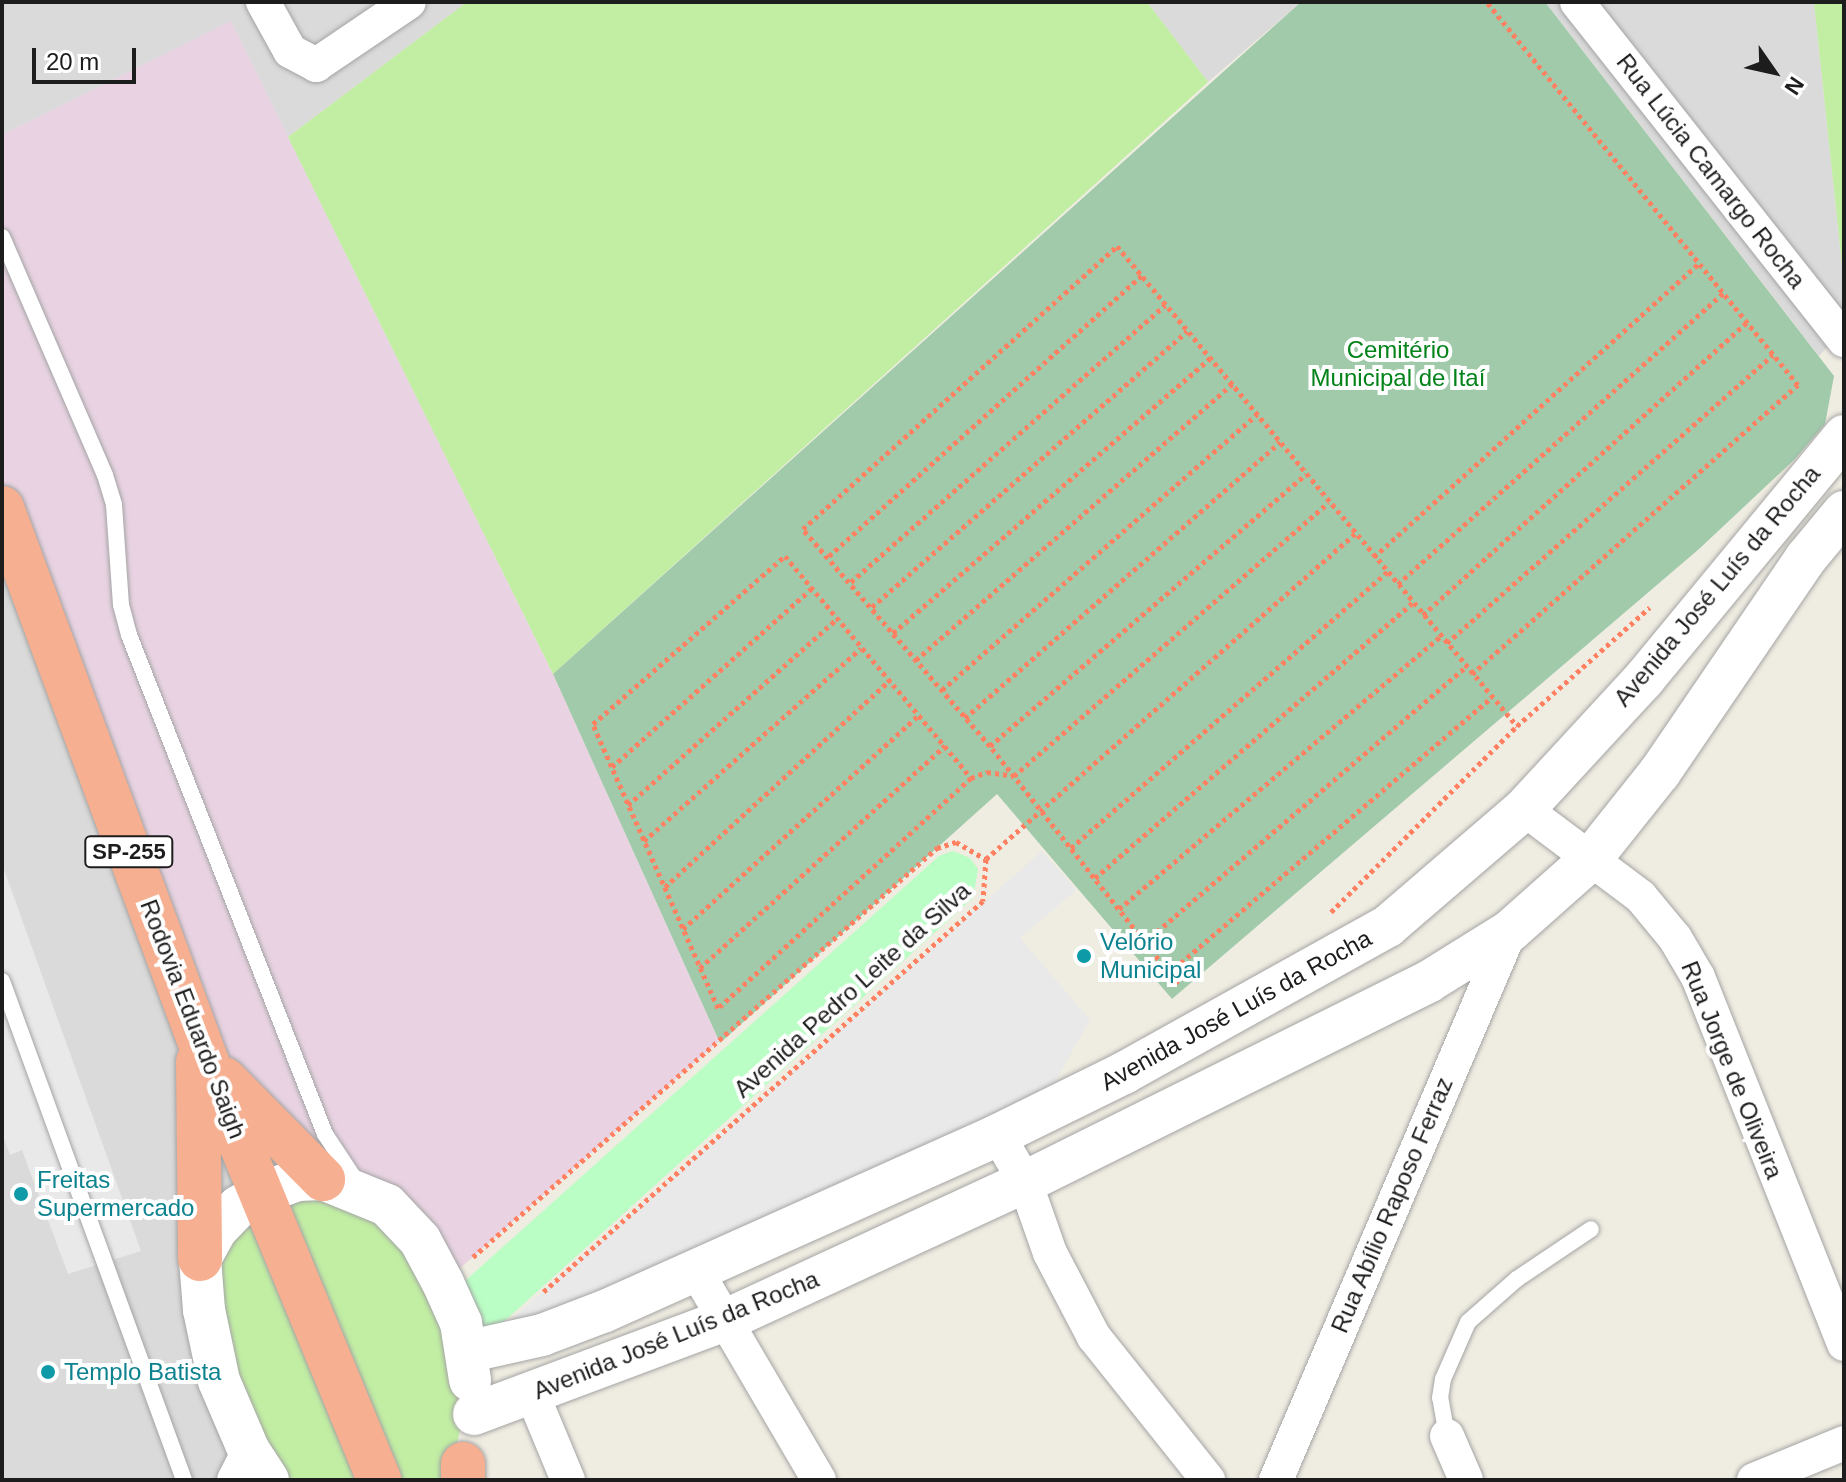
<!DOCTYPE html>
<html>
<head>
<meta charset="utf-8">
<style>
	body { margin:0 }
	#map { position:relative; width:1846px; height:1482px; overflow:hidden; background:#efece1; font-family:Helvetica,sans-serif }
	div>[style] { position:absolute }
	.residential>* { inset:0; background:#dbdada }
	.industrial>* { inset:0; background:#e9d3e3 }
	.grass>* { inset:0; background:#c1eea3 }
	.cemetery>* { inset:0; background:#a1caab }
	.park>* { inset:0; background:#bafec5 }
	.parking>* { inset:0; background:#e9e9e9 }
	.path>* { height:5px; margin-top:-2.5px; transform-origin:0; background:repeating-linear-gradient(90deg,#ff8162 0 4px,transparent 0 8px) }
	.roads { filter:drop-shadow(0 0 2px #a4a4a4) drop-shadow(0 0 2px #a4a4a4) }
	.service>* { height:16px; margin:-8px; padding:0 8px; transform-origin:8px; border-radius:8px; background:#fff }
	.minor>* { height:34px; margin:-17px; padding:0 17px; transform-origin:17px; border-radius:17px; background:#fff }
	.tertiary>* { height:42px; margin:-21px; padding:0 21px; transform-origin:21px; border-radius:21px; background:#fff }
	.trunk>* { height:44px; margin:-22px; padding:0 22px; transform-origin:22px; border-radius:22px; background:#f6af91 }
	.dots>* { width:22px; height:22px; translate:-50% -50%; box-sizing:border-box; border:4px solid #fff; border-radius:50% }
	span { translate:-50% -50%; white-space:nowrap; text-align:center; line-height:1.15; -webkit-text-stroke:8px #fff; paint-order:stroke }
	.shield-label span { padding:2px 6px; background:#fff; border:2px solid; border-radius:6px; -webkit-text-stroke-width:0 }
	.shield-label { font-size:22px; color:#1d1d1d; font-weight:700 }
	.street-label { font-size:24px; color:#1d1d1d }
	.park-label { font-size:24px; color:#038319 }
	.culture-label { font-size:24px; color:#0d838f }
	.left { translate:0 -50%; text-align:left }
	.frame { position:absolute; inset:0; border:4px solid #1d1d1d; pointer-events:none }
	.north { position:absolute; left:1734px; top:32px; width:80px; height:80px; -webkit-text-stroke:6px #fff; paint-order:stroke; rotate:124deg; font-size:22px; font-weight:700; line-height:32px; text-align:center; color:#1d1d1d }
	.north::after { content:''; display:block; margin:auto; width:28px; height:36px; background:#1d1d1d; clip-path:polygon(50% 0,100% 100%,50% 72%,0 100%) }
	.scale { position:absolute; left:32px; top:48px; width:104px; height:36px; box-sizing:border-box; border:4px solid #1d1d1d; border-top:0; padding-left:10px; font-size:24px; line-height:28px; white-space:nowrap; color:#1d1d1d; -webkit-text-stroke:6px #fff; paint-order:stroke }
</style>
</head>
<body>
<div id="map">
	<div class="residential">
		<div style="clip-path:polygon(2px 2px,467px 2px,288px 137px,231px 22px,2px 135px)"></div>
		<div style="clip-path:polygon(1147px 2px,1301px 2px,1208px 82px)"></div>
		<div style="clip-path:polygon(1545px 2px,1814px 2px,1844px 284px,1844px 330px,1819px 356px)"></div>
		<div style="clip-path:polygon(2px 546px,365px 1480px,2px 1480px)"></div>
	</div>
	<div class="industrial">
		<div style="clip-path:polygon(231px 21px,553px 674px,719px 1041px,443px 1283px,266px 1184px,2px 509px,2px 135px)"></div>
	</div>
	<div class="grass">
		<div style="clip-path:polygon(467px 2px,1147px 2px,1208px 82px,553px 674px,288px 137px)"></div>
		<div style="clip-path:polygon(1814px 2px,1844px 2px,1844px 284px)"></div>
		<div style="clip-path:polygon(299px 1193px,378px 1214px,418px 1254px,454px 1349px,463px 1418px,454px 1456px,441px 1480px,388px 1480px,276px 1200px)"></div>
		<div style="clip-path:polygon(260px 1210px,369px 1480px,284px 1480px,236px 1403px,212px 1257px)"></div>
	</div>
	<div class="cemetery">
		<div style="clip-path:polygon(1301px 2px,1545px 2px,1834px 376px,1825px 424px,1795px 459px,1699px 549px,1172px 999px,997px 794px,720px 1043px,553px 674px)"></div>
	</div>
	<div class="park">
		<div style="clip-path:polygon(953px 851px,970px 858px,978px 869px,973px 898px,477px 1346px,456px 1289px,939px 856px)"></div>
	</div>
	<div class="parking">
		<div style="clip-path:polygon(1042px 851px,1076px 890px,1020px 938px,1090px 1020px,1035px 1117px,503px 1336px,514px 1317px)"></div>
		<div style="clip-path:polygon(2px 864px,141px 1251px,68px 1274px,22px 1150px,10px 1155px,2px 1133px)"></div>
	</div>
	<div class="path">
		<div style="left:829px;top:556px;width:421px;rotate:-41.9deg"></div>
		<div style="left:1374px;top:557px;width:438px;rotate:-42.1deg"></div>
		<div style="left:851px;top:582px;width:419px;rotate:-41.4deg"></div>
		<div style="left:1398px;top:584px;width:437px;rotate:-41.8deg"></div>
		<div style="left:872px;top:607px;width:419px;rotate:-41.2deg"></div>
		<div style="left:1423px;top:615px;width:437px;rotate:-42.1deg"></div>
		<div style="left:893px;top:633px;width:420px;rotate:-40.9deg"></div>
		<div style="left:1447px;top:643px;width:435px;rotate:-41.5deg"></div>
		<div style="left:916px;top:660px;width:420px;rotate:-41.1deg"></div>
		<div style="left:1472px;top:674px;width:436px;rotate:-41.6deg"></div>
		<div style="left:1798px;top:385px;width:493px;rotate:-129.1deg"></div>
		<div style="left:942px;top:690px;width:419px;rotate:-41.2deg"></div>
		<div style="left:965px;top:718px;width:419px;rotate:-41.2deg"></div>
		<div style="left:990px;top:746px;width:417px;rotate:-40.7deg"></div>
		<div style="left:612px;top:767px;width:268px;rotate:-41.8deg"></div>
		<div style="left:971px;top:778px;width:342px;rotate:137.7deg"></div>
		<div style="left:718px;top:1008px;width:310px;rotate:-113.8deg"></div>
		<div style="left:593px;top:724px;width:255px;rotate:-41.2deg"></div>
		<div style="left:785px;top:556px;width:290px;rotate:50deg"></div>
		<div style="left:971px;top:778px;width:17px;rotate:-21deg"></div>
		<div style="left:987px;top:772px;width:27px;rotate:8deg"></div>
		<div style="left:1014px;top:776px;width:417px;rotate:-41deg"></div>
		<div style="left:628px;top:805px;width:281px;rotate:-41.7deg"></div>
		<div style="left:644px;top:841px;width:290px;rotate:-41.6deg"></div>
		<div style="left:1071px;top:848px;width:420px;rotate:-41.1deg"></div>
		<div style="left:986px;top:859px;width:492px;rotate:-41.4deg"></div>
		<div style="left:1095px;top:878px;width:420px;rotate:-40.9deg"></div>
		<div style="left:665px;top:887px;width:306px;rotate:-42.6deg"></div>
		<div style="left:1119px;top:909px;width:422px;rotate:-40.3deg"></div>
		<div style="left:1331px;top:912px;width:263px;rotate:-45deg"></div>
		<div style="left:1517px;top:726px;width:178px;rotate:-41.8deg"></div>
		<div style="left:683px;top:929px;width:319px;rotate:-42.2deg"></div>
		<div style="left:1145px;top:942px;width:423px;rotate:-40.6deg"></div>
		<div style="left:700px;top:968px;width:331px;rotate:-42.2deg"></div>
		<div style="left:1169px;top:973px;width:425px;rotate:-40.5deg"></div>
		<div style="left:1178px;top:984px;width:303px;rotate:-128.3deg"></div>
		<div style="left:990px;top:746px;width:286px;rotate:-130.8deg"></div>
		<div style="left:803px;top:529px;width:423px;rotate:-42deg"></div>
		<div style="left:1117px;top:246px;width:625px;rotate:50.19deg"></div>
		<div style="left:473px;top:1257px;width:619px;rotate:-41.4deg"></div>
		<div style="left:937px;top:848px;width:20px;rotate:-18deg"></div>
		<div style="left:956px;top:842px;width:34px;rotate:30deg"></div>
		<div style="left:986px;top:859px;width:42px;rotate:94.1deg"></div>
		<div style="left:983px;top:901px;width:589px;rotate:138.37deg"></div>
	</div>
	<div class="roads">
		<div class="service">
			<div style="left:2px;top:237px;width:259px;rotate:66.6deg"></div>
			<div style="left:105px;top:475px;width:31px;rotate:73deg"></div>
			<div style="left:114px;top:505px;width:100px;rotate:86deg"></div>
			<div style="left:121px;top:605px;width:31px;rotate:75deg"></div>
			<div style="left:129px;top:635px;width:536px;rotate:68.56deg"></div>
			<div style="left:325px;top:1134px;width:56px;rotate:56.6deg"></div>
			<div style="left:2px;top:981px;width:531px;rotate:69.96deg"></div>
			<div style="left:1447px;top:1436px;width:39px;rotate:-100deg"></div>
			<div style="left:1440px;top:1398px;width:19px;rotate:-81deg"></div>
			<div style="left:1443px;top:1379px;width:62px;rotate:-66.3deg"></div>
			<div style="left:1468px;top:1322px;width:65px;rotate:-41.3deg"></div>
			<div style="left:1517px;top:1279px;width:89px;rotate:-34deg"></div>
		</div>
		<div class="minor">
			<div style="left:263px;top:2px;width:56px;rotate:61.1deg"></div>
			<div style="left:290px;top:51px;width:30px;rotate:28deg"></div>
			<div style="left:316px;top:65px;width:112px;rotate:-34.1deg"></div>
			<div style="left:1577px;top:2px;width:431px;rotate:51.7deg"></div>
			<div style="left:1524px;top:809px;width:146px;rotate:36.9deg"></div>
			<div style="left:1641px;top:897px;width:53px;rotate:50.3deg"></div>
			<div style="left:1675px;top:938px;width:45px;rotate:59.5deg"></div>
			<div style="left:1698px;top:977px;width:395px;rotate:68.3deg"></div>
			<div style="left:998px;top:1135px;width:54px;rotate:60.1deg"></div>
			<div style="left:1025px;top:1182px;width:75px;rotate:70.6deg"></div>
			<div style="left:1050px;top:1253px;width:95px;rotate:62.4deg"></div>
			<div style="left:1094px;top:1337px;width:183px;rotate:51.4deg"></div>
			<div style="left:697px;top:1272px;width:241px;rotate:59.6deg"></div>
			<div style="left:533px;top:1396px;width:91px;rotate:67.4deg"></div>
			<div style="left:1447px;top:1436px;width:48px;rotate:66.6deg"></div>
			<div style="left:234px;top:1480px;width:33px;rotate:-63deg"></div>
			<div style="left:1276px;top:1480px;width:597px;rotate:-66.91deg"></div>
			<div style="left:1754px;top:1480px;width:97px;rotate:-22.3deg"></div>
		</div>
		<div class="tertiary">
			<div style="left:466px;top:1352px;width:78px;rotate:-12.6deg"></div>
			<div style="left:542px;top:1335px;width:67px;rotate:-20.9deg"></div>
			<div style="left:605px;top:1311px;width:431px;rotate:-24.1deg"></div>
			<div style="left:998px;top:1135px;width:140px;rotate:-26.2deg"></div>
			<div style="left:1124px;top:1073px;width:302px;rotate:-29.1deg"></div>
			<div style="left:1388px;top:926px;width:179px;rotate:-40.7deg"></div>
			<div style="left:1524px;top:809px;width:177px;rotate:-47.3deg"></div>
			<div style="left:1644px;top:679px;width:315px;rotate:-50.5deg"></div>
			<div style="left:474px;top:1414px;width:269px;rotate:-20.5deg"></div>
			<div style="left:726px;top:1320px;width:329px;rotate:-24.8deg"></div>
			<div style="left:1025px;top:1182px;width:450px;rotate:-26.4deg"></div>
			<div style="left:1428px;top:982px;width:97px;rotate:-31.9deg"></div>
			<div style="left:1510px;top:931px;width:107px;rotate:-41.6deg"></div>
			<div style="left:1590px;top:860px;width:112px;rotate:-51.5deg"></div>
			<div style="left:1660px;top:772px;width:259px;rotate:-55.7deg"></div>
			<div style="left:1806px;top:558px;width:60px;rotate:-50.4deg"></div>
			<div style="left:268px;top:1480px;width:35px;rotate:-123deg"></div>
			<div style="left:249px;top:1451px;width:76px;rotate:-113.2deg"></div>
			<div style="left:219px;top:1381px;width:73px;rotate:-101.9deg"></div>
			<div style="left:204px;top:1310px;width:51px;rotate:-94.5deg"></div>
			<div style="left:200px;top:1259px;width:33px;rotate:-61deg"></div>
			<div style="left:216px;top:1230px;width:32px;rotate:-46deg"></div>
			<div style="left:238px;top:1207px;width:28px;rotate:-30deg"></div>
			<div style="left:262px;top:1193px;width:37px;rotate:-20deg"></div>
			<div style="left:297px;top:1180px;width:26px;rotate:-2deg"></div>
			<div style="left:323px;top:1179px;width:69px;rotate:22.1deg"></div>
			<div style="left:387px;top:1205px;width:48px;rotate:46.7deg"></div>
			<div style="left:420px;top:1240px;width:49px;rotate:61.9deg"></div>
			<div style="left:443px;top:1283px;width:44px;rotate:65.8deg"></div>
			<div style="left:461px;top:1323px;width:58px;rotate:81deg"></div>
		</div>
		<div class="trunk">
			<div style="left:2px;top:508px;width:591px;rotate:69.69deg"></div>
			<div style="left:207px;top:1062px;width:452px;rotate:67.6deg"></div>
			<div style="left:198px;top:1062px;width:197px;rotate:89.4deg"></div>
			<div style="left:224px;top:1079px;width:141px;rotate:45.3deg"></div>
			<div style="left:463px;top:1480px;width:16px;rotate:-90deg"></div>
		</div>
	</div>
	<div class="dots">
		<div style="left:1084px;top:956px;background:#0f9aa8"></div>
		<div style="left:21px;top:1194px;background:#0f9aa8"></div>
		<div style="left:48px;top:1372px;background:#0f9aa8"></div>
	</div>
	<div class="shield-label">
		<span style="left:129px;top:852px">SP-255</span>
	</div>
	<div class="street-label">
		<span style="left:1711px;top:171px;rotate:52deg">Rua Lúcia Camargo Rocha</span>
		<span style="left:1717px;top:586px;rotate:-50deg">Avenida José Luís da Rocha</span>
		<span style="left:852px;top:990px;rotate:-42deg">Avenida Pedro Leite da Silva</span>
		<span style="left:1236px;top:1010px;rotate:-29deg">Avenida José Luís da Rocha</span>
		<span style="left:193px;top:1019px;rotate:69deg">Rodovia Eduardo Saigh</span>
		<span style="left:1732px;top:1070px;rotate:68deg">Rua Jorge de Oliveira</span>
		<span style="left:1392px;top:1205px;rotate:-67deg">Rua Abílio Raposo Ferraz</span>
		<span style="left:676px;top:1335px;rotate:-22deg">Avenida José Luís da Rocha</span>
	</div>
	<div class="park-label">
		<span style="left:1398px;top:364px">Cemitério<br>Municipal de Itaí</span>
	</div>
	<div class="culture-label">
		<span class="left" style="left:1100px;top:956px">Velório<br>Municipal</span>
		<span class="left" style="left:37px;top:1194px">Freitas<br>Supermercado</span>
		<span class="left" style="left:64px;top:1372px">Templo Batista</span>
	</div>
	<div class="frame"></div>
	<div class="north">N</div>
	<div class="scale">20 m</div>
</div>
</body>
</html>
